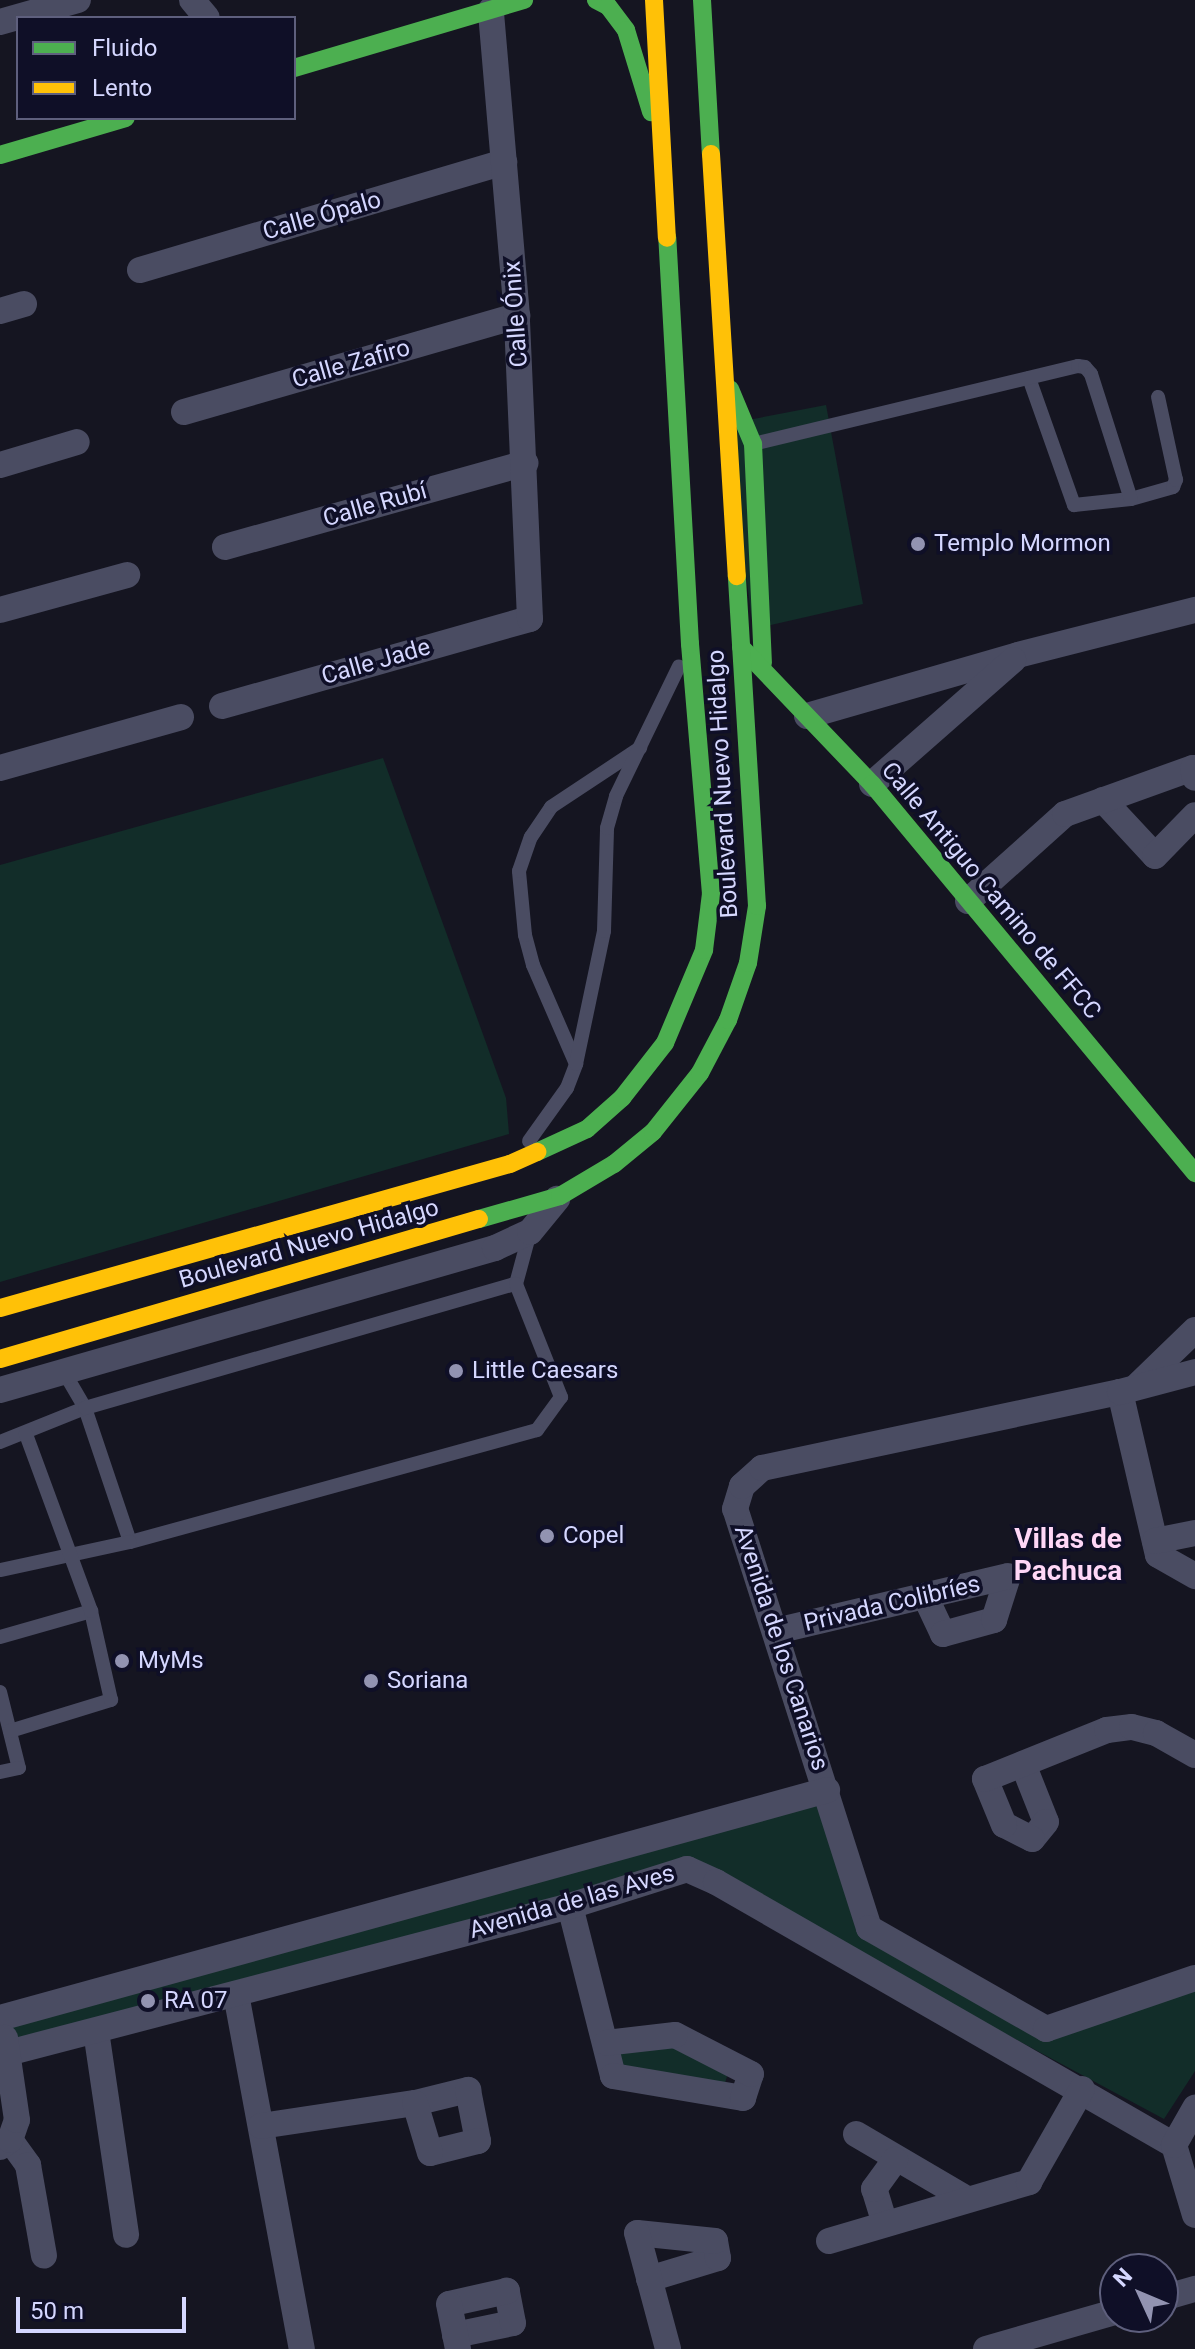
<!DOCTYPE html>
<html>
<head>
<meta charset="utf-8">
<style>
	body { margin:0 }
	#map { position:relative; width:1195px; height:2349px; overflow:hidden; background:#151521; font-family:Roboto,sans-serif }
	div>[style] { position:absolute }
	.green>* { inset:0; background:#122d29 }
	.lane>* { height:14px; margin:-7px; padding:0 7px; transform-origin:7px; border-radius:7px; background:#4a4c62 }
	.street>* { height:26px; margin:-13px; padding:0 13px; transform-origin:13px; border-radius:13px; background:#4a4c62 }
	.fast>* { height:18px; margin:-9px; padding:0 9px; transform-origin:9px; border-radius:9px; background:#4caf50 }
	.slow>* { height:18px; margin:-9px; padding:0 9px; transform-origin:9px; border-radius:9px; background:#ffc107 }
	.dots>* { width:22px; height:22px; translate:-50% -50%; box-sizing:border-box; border:4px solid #0f0f27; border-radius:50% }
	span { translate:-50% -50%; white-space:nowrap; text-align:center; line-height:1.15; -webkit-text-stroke:7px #0f0f27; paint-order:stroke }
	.street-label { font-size:24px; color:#d5d7ff }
	.poi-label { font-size:24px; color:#d5d7ff }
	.left { translate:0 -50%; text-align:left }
	.quarter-label { font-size:28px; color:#ffd7f7; font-weight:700 }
	.legend { position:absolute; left:16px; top:16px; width:280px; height:104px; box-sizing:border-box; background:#0f0f27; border:2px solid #5e5f7d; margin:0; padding:10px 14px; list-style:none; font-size:24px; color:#d5d7ff }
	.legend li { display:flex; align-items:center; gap:16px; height:40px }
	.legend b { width:40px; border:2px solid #5e5f7d }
	.north { position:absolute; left:1099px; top:2253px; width:80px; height:80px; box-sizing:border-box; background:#0f0f27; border:2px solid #5e5f7d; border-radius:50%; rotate:314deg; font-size:22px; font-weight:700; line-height:32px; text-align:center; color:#d5d7ff }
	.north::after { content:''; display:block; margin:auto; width:28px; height:36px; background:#9293b1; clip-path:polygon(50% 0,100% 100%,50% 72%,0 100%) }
	.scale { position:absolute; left:16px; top:2297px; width:170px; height:36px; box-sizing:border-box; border:4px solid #d5d7ff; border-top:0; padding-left:10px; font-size:24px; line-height:28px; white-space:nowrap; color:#d5d7ff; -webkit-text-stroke:6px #0f0f27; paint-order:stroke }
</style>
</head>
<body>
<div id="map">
	<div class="green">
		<div style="clip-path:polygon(826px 405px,863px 604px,753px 629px,727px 424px)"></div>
		<div style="clip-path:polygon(383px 758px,506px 1098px,509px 1134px,0 1282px,0 865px)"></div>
		<div style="clip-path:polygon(821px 1800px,863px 1929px,1034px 2028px,1195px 1985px,1195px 2071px,1164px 2119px,693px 1866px,0 2053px,0 2027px)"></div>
		<div style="clip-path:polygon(674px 2042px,730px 2067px,725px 2083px,619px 2068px,616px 2051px)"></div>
	</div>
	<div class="lane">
		<div style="left:1029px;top:378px;width:135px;rotate:70.5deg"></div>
		<div style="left:1074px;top:505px;width:57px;rotate:-6deg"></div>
		<div style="left:1131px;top:499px;width:44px;rotate:-15.9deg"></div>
		<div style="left:1173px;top:487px;width:8px;rotate:-67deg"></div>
		<div style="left:1176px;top:480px;width:85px;rotate:-102.2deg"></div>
		<div style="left:753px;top:444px;width:334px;rotate:-13.5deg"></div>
		<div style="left:1078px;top:366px;width:7px;rotate:8deg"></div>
		<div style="left:1085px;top:367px;width:9px;rotate:49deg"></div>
		<div style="left:1091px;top:374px;width:131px;rotate:72.3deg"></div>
		<div style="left:576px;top:1064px;width:108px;rotate:-113.5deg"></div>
		<div style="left:533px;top:965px;width:31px;rotate:-105deg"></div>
		<div style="left:525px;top:935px;width:64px;rotate:-95.4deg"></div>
		<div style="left:519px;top:871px;width:36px;rotate:-71deg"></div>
		<div style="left:531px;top:837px;width:36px;rotate:-56deg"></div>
		<div style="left:551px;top:807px;width:107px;rotate:-33.5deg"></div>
		<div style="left:529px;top:1141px;width:65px;rotate:-54.4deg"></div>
		<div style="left:567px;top:1088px;width:26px;rotate:-69deg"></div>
		<div style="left:576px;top:1064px;width:136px;rotate:-78.1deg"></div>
		<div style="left:604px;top:931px;width:103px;rotate:-88.3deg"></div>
		<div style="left:607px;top:828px;width:33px;rotate:-74deg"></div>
		<div style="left:616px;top:796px;width:144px;rotate:-64.1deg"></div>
		<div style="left:516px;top:1284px;width:54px;rotate:-74.9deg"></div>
		<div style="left:64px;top:1372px;width:42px;rotate:59.7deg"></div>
		<div style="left:85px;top:1408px;width:141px;rotate:71.4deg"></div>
		<div style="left:0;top:1442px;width:92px;rotate:-21.8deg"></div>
		<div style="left:85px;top:1408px;width:448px;rotate:-16.1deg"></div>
		<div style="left:516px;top:1284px;width:122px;rotate:68.3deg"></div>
		<div style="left:561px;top:1397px;width:41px;rotate:126deg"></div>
		<div style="left:537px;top:1430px;width:422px;rotate:164.6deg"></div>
		<div style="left:130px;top:1542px;width:133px;rotate:167.8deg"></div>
		<div style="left:0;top:1637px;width:95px;rotate:-15.9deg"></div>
		<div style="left:0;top:1692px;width:78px;rotate:76deg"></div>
		<div style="left:19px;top:1768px;width:19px;rotate:168deg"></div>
		<div style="left:10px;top:1731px;width:106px;rotate:-17.1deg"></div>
		<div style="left:111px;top:1700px;width:91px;rotate:-102.7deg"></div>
		<div style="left:91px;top:1611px;width:189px;rotate:-110.2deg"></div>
	</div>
	<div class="street">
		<div style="left:192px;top:0;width:23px;rotate:50deg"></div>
		<div style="left:0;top:22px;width:81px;rotate:-15.8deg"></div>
		<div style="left:140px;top:270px;width:380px;rotate:-16.5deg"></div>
		<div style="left:0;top:311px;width:25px;rotate:-16deg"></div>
		<div style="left:184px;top:412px;width:347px;rotate:-16.1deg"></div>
		<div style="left:0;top:465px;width:80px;rotate:-16.6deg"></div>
		<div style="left:225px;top:547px;width:312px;rotate:-15.6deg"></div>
		<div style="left:0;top:610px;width:132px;rotate:-15.4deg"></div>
		<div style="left:222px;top:706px;width:320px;rotate:-15.8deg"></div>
		<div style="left:530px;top:619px;width:303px;rotate:-92.5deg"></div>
		<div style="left:517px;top:316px;width:307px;rotate:-94.9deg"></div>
		<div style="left:807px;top:716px;width:220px;rotate:-16.1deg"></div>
		<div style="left:1018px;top:655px;width:183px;rotate:-14.3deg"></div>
		<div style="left:0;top:768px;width:188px;rotate:-15.7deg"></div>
		<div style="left:872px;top:784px;width:188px;rotate:-41.3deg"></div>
		<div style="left:1103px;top:800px;width:76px;rotate:47.1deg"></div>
		<div style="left:1155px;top:856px;width:57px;rotate:-45.7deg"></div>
		<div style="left:968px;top:901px;width:130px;rotate:-41.9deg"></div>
		<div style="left:1065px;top:814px;width:136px;rotate:-19.8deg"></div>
		<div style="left:1193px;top:768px;width:10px;rotate:79deg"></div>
		<div style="left:1138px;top:1385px;width:79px;rotate:-44deg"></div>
		<div style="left:0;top:1390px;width:515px;rotate:-16.01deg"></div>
		<div style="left:495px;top:1248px;width:38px;rotate:-25deg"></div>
		<div style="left:530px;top:1232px;width:43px;rotate:-50.7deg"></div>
		<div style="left:1120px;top:1392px;width:167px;rotate:76.9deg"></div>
		<div style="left:1158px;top:1555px;width:43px;rotate:29.6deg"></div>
		<div style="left:1155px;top:1541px;width:41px;rotate:-11.3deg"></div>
		<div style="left:925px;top:1596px;width:42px;rotate:64.7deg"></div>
		<div style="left:943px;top:1634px;width:53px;rotate:-15.4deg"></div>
		<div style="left:994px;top:1620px;width:46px;rotate:-72.3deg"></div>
		<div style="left:776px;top:1631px;width:238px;rotate:-13.3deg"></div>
		<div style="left:1023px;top:1764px;width:62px;rotate:68.4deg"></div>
		<div style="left:1046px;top:1822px;width:22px;rotate:129deg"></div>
		<div style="left:1032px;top:1839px;width:31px;rotate:-153deg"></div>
		<div style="left:1004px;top:1825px;width:50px;rotate:-112.4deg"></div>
		<div style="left:985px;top:1779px;width:131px;rotate:-21.9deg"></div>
		<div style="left:1107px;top:1730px;width:25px;rotate:-7deg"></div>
		<div style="left:1132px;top:1727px;width:25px;rotate:14deg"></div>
		<div style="left:1156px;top:1733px;width:45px;rotate:29.4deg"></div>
		<div style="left:570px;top:1906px;width:175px;rotate:75.8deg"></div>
		<div style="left:613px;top:2076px;width:132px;rotate:9.6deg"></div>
		<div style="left:743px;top:2098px;width:25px;rotate:-72deg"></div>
		<div style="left:751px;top:2074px;width:85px;rotate:-152.8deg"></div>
		<div style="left:675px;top:2035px;width:69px;rotate:173.4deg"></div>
		<div style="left:869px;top:1928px;width:440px;rotate:-107.7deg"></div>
		<div style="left:735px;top:1509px;width:24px;rotate:-73deg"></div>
		<div style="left:742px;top:1486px;width:27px;rotate:-42deg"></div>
		<div style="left:762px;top:1468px;width:366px;rotate:-12deg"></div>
		<div style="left:1120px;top:1392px;width:78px;rotate:-14.9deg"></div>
		<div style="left:869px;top:1928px;width:204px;rotate:29.7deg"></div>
		<div style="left:1046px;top:2029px;width:157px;rotate:-18.9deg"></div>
		<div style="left:236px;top:1994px;width:361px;rotate:79.5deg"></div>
		<div style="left:0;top:2018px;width:858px;rotate:-15.41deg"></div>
		<div style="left:96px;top:2031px;width:206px;rotate:81.6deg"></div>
		<div style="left:8px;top:2053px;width:581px;rotate:-14.66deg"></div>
		<div style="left:570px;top:1906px;width:123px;rotate:-17.5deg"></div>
		<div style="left:687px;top:1869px;width:32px;rotate:24deg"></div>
		<div style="left:716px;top:1882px;width:528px;rotate:29.87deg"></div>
		<div style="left:1174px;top:2145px;width:73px;rotate:73.3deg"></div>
		<div style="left:261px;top:2126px;width:156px;rotate:-8.5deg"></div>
		<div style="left:415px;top:2103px;width:55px;rotate:-13.8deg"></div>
		<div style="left:468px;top:2090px;width:52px;rotate:78.9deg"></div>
		<div style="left:478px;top:2141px;width:49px;rotate:166deg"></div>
		<div style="left:430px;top:2153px;width:52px;rotate:-106.7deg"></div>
		<div style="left:856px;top:2134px;width:129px;rotate:30.4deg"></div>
		<div style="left:10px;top:2140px;width:31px;rotate:54deg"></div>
		<div style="left:28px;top:2165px;width:92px;rotate:80deg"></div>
		<div style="left:1174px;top:2145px;width:43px;rotate:-60.4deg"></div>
		<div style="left:0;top:2147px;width:12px;rotate:-35deg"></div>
		<div style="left:10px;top:2140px;width:21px;rotate:-71deg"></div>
		<div style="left:17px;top:2120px;width:83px;rotate:-98.3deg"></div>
		<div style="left:885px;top:2224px;width:37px;rotate:-107deg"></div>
		<div style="left:874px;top:2189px;width:36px;rotate:-54deg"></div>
		<div style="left:829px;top:2241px;width:209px;rotate:-16.4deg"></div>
		<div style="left:1029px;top:2182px;width:107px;rotate:-60.3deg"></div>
		<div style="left:649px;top:2279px;width:72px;rotate:-16.9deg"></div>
		<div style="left:718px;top:2258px;width:17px;rotate:-100deg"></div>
		<div style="left:715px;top:2241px;width:78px;rotate:-174.1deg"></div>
		<div style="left:637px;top:2233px;width:120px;rotate:75deg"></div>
		<div style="left:1163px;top:2298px;width:33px;rotate:-16deg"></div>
		<div style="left:455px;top:2335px;width:59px;rotate:-11.7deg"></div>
		<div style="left:513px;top:2323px;width:33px;rotate:-101deg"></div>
		<div style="left:507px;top:2291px;width:59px;rotate:167.4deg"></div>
		<div style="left:449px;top:2304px;width:46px;rotate:78.7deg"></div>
		<div style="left:986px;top:2349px;width:134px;rotate:-16deg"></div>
	</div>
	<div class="fast">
		<div style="left:596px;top:0;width:13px;rotate:27deg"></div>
		<div style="left:608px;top:6px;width:30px;rotate:53deg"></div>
		<div style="left:626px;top:30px;width:86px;rotate:73deg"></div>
		<div style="left:702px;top:0;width:154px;rotate:86.7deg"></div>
		<div style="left:294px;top:68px;width:240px;rotate:-16.5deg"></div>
		<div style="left:0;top:155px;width:131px;rotate:-16.4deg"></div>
		<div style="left:730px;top:389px;width:60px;rotate:67.3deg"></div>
		<div style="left:753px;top:444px;width:219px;rotate:87.4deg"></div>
		<div style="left:741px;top:647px;width:190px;rotate:46.3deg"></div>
		<div style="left:872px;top:784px;width:506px;rotate:50.3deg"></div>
		<div style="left:537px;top:1152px;width:55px;rotate:-24.7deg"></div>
		<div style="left:587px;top:1129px;width:47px;rotate:-41.5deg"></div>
		<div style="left:622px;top:1098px;width:70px;rotate:-52deg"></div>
		<div style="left:665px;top:1043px;width:101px;rotate:-67.2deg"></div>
		<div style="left:704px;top:950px;width:56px;rotate:-82.9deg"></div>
		<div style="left:711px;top:894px;width:251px;rotate:-94.8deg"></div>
		<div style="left:690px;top:644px;width:407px;rotate:-93.2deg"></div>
		<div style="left:479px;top:1219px;width:84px;rotate:-15.9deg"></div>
		<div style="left:560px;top:1196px;width:63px;rotate:-30.7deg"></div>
		<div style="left:614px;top:1164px;width:50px;rotate:-39.4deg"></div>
		<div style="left:653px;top:1132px;width:75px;rotate:-51.5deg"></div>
		<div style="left:700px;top:1073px;width:60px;rotate:-62.2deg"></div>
		<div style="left:728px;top:1020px;width:60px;rotate:-70.7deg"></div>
		<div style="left:748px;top:963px;width:58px;rotate:-81deg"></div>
		<div style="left:757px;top:906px;width:331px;rotate:-93.5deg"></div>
	</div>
	<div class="slow">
		<div style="left:654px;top:0;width:238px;rotate:86.9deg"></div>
		<div style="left:711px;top:154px;width:423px;rotate:86.5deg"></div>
		<div style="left:0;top:1308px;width:530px;rotate:-15.77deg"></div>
		<div style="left:510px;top:1164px;width:30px;rotate:-24deg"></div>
		<div style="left:0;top:1359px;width:499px;rotate:-16.3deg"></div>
	</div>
	<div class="dots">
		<div style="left:918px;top:544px;background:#9293b1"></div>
		<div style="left:456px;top:1371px;background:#9293b1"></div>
		<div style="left:547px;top:1536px;background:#9293b1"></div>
		<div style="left:122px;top:1661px;background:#9293b1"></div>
		<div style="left:371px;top:1681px;background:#9293b1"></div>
		<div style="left:148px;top:2001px;background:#9293b1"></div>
	</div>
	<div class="street-label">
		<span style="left:322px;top:216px;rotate:-16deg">Calle Ópalo</span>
		<span style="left:516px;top:314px;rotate:-94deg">Calle Ónix</span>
		<span style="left:351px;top:364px;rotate:-16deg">Calle Zafiro</span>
		<span style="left:375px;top:505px;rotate:-16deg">Calle Rubí</span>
		<span style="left:376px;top:662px;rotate:-16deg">Calle Jade</span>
		<span style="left:723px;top:784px;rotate:-93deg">Boulevard Nuevo Hidalgo</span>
		<span style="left:991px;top:891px;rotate:50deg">Calle Antiguo Camino de FFCC</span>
		<span style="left:309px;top:1244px;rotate:-16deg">Boulevard Nuevo Hidalgo</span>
		<span style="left:892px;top:1604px;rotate:-13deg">Privada Colibríes</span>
		<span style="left:781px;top:1648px;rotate:72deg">Avenida de los Canarios</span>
		<span style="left:572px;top:1902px;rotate:-16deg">Avenida de las Aves</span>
	</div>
	<div class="poi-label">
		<span class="left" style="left:934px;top:544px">Templo Mormon</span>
		<span class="left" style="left:472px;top:1371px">Little Caesars</span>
		<span class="left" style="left:563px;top:1536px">Copel</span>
		<span class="left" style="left:138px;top:1661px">MyMs</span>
		<span class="left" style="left:387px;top:1681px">Soriana</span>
		<span class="left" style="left:164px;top:2001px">RA 07</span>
	</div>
	<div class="quarter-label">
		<span style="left:1068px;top:1555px">Villas de<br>Pachuca</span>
	</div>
	<ul class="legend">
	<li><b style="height:10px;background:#4caf50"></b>Fluido</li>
	<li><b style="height:10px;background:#ffc107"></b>Lento</li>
	</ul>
	<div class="north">N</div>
	<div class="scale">50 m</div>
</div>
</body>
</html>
